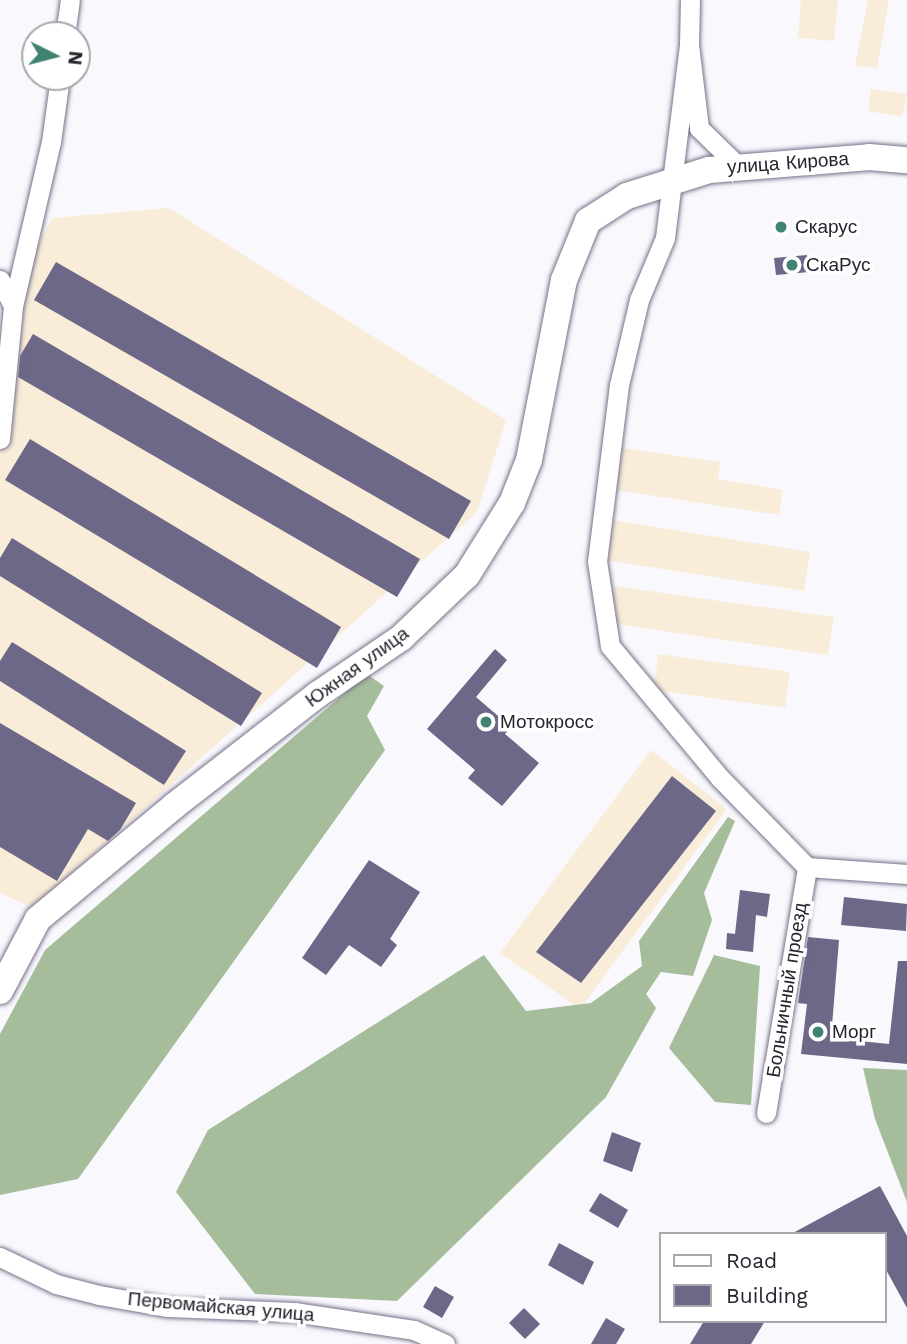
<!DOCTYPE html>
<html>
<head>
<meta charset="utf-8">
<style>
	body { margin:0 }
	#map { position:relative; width:907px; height:1344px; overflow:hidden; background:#f9f8fd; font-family:"Work Sans",sans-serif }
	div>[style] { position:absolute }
	.industrial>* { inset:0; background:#f9edd9 }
	.forest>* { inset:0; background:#a6bd9c }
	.building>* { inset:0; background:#6d6788 }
	.roads { filter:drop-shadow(0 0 2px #77728a) drop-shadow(0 0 2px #77728a) }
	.street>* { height:19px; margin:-9.5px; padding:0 9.5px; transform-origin:9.5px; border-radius:9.5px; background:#fff }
	.secondary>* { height:26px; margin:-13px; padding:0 13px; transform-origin:13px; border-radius:13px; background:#fff }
	.dots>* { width:19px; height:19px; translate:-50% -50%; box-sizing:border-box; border:4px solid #fff; border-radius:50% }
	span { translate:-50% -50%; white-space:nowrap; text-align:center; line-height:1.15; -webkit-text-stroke:7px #fff; paint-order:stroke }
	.street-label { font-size:19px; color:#26242e }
	.poi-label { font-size:19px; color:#26242e }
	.left { translate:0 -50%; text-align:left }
	.legend { position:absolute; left:659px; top:1232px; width:228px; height:91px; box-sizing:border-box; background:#fff; border:2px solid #a8a7ab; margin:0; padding:9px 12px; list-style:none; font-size:21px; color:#26242e }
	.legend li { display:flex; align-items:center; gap:14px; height:35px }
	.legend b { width:35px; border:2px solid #a8a7ab }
	.north { position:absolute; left:21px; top:21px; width:70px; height:70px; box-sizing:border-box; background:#fff; border:2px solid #a8a7ab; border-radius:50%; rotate:96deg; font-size:19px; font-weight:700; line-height:28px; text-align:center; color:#26242e }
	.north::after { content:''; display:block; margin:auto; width:24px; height:32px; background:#408274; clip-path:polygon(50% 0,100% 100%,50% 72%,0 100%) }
</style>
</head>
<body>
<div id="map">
	<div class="industrial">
		<div style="clip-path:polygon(801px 0,838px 0,834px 41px,798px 38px)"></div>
		<div style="clip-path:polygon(868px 0,889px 0,877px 68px,855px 66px)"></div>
		<div style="clip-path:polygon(871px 89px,907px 94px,902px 117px,868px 111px)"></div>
		<div style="clip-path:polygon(169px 208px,506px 420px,477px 512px,33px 908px,0 893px,0 429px,10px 291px,53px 218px)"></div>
		<div style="clip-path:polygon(615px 447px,720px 462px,718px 479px,783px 490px,779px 515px,609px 489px)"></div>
		<div style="clip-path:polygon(611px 520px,810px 552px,804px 591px,605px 560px)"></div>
		<div style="clip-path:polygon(614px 586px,834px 617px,828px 655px,608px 623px)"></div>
		<div style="clip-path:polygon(658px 654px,790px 672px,785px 708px,654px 690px)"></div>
		<div style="clip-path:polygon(651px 750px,727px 809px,580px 1009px,500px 953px)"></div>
	</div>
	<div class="forest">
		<div style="clip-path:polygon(367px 674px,384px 686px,367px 716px,385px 750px,78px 1179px,0 1195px,0 1034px,45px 950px)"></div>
		<div style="clip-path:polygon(728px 817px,735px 821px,704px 893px,712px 920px,693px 976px,661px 972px,646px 994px,656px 1008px,606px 1097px,397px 1301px,255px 1294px,176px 1192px,208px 1130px,484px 955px,526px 1011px,591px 1003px,642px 966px,639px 941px)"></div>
		<div style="clip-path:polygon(714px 955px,760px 966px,751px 1105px,715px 1102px,669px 1048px)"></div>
		<div style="clip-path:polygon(863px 1068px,907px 1070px,907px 1202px,875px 1119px)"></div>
	</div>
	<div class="building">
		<div style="clip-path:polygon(807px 255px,809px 272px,776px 275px,774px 258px)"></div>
		<div style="clip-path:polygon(56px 262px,471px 501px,449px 539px,34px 300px)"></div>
		<div style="clip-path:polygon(33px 334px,420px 559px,397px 597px,18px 377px,20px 356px)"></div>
		<div style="clip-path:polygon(30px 439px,341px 627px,317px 668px,5px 480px)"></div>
		<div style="clip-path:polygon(12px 538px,262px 693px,241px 726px,0 576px,0 558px)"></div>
		<div style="clip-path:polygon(12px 642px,186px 751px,164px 785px,0 681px,0 661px)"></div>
		<div style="clip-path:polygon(495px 649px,507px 660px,476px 697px,511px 727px,505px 734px,539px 763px,502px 806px,468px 778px,475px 770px,427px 729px)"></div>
		<div style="clip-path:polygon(0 723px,136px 803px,120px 830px,108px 841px,88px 829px,57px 881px,0 847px)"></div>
		<div style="clip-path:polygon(672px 776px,716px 811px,581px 983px,536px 952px)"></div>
		<div style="clip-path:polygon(369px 860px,420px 892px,390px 939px,397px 945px,381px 967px,349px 945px,326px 975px,302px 958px)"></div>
		<div style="clip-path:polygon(740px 890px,770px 894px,767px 917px,756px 915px,753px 952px,726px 949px,727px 933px,735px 934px)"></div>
		<div style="clip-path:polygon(844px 897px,907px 904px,906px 931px,841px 925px)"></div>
		<div style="clip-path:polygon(808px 937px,839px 940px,831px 1038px,889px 1044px,898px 961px,907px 961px,907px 1064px,801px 1054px,807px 1004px,798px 1003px)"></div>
		<div style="clip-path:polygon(612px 1132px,641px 1143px,632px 1172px,603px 1161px)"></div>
		<div style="clip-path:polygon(880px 1186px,907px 1236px,907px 1308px,884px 1266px,884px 1234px,791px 1234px)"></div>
		<div style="clip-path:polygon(600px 1193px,628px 1210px,618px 1228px,589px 1211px)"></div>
		<div style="clip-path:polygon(559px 1243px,594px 1262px,583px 1285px,548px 1265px)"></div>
		<div style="clip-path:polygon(435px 1286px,454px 1297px,442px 1318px,423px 1307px)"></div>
		<div style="clip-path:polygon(524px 1308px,540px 1324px,525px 1339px,509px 1323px)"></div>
		<div style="clip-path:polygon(606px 1318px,625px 1329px,616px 1344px,591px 1344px)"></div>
		<div style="clip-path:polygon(704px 1321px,765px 1321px,751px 1344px,690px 1344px)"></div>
	</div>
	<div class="roads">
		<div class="street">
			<div style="left:690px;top:0;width:45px;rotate:91.3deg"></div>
			<div style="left:689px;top:45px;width:84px;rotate:83.1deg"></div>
			<div style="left:699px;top:128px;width:54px;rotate:44.3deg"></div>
			<div style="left:65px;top:35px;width:35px;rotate:-82deg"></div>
			<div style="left:689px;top:45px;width:194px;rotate:97.1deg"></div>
			<div style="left:665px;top:238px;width:67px;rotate:112.8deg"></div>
			<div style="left:639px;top:300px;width:87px;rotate:103.2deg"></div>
			<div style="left:619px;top:385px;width:177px;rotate:97.1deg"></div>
			<div style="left:597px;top:561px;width:86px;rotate:81.3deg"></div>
			<div style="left:610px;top:646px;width:172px;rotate:50.2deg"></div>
			<div style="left:720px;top:778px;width:124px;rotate:45.7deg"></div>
			<div style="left:0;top:280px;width:29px;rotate:63deg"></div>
			<div style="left:0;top:439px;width:134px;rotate:-84.4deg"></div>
			<div style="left:13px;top:306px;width:168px;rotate:-77deg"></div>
			<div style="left:51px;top:142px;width:66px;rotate:-82.1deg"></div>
			<div style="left:807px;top:867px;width:100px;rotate:4deg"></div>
			<div style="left:766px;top:1113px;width:249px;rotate:-80.5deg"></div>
			<div style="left:0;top:1257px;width:62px;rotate:25.7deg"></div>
			<div style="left:56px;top:1284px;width:44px;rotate:14.3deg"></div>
			<div style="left:99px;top:1295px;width:70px;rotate:9.9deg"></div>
			<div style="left:168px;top:1307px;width:126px;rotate:2.3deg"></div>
			<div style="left:294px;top:1312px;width:121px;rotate:8.5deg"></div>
			<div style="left:414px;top:1330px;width:34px;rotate:24deg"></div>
		</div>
		<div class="secondary">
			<div style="left:0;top:991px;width:81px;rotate:-62.2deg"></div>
			<div style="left:38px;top:919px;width:177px;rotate:-39.7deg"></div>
			<div style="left:174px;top:806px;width:181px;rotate:-37.8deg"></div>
			<div style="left:317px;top:695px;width:102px;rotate:-34.2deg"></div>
			<div style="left:401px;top:638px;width:91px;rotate:-43.7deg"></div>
			<div style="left:467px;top:575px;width:85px;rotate:-58deg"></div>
			<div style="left:512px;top:503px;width:46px;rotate:-68.4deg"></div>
			<div style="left:529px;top:460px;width:183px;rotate:-79deg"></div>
			<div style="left:564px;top:280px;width:64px;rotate:-67.9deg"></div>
			<div style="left:588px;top:221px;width:46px;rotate:-32.7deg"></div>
			<div style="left:627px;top:196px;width:86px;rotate:-17.6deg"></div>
			<div style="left:709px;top:170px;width:161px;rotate:-4.6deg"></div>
			<div style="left:869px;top:157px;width:38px;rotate:5deg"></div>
		</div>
	</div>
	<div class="dots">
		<div style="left:781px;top:227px;background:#408274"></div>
		<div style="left:792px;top:265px;background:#408274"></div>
		<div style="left:486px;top:722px;background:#408274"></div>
		<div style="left:818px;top:1032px;background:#408274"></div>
	</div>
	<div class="street-label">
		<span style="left:788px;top:163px;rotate:-4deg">улица Кирова</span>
		<span style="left:357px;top:667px;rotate:-36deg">Южная улица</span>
		<span style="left:787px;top:990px;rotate:-81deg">Больничный проезд</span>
		<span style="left:221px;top:1307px;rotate:5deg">Первомайская улица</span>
	</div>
	<div class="poi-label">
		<span class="left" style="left:795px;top:227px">Скарус</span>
		<span class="left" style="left:806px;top:265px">СкаРус</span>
		<span class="left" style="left:500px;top:722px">Мотокросс</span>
		<span class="left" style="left:832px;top:1032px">Морг</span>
	</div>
	<ul class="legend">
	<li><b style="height:9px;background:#fff"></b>Road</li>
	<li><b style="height:19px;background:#6d6788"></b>Building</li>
	</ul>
	<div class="north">N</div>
</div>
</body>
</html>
